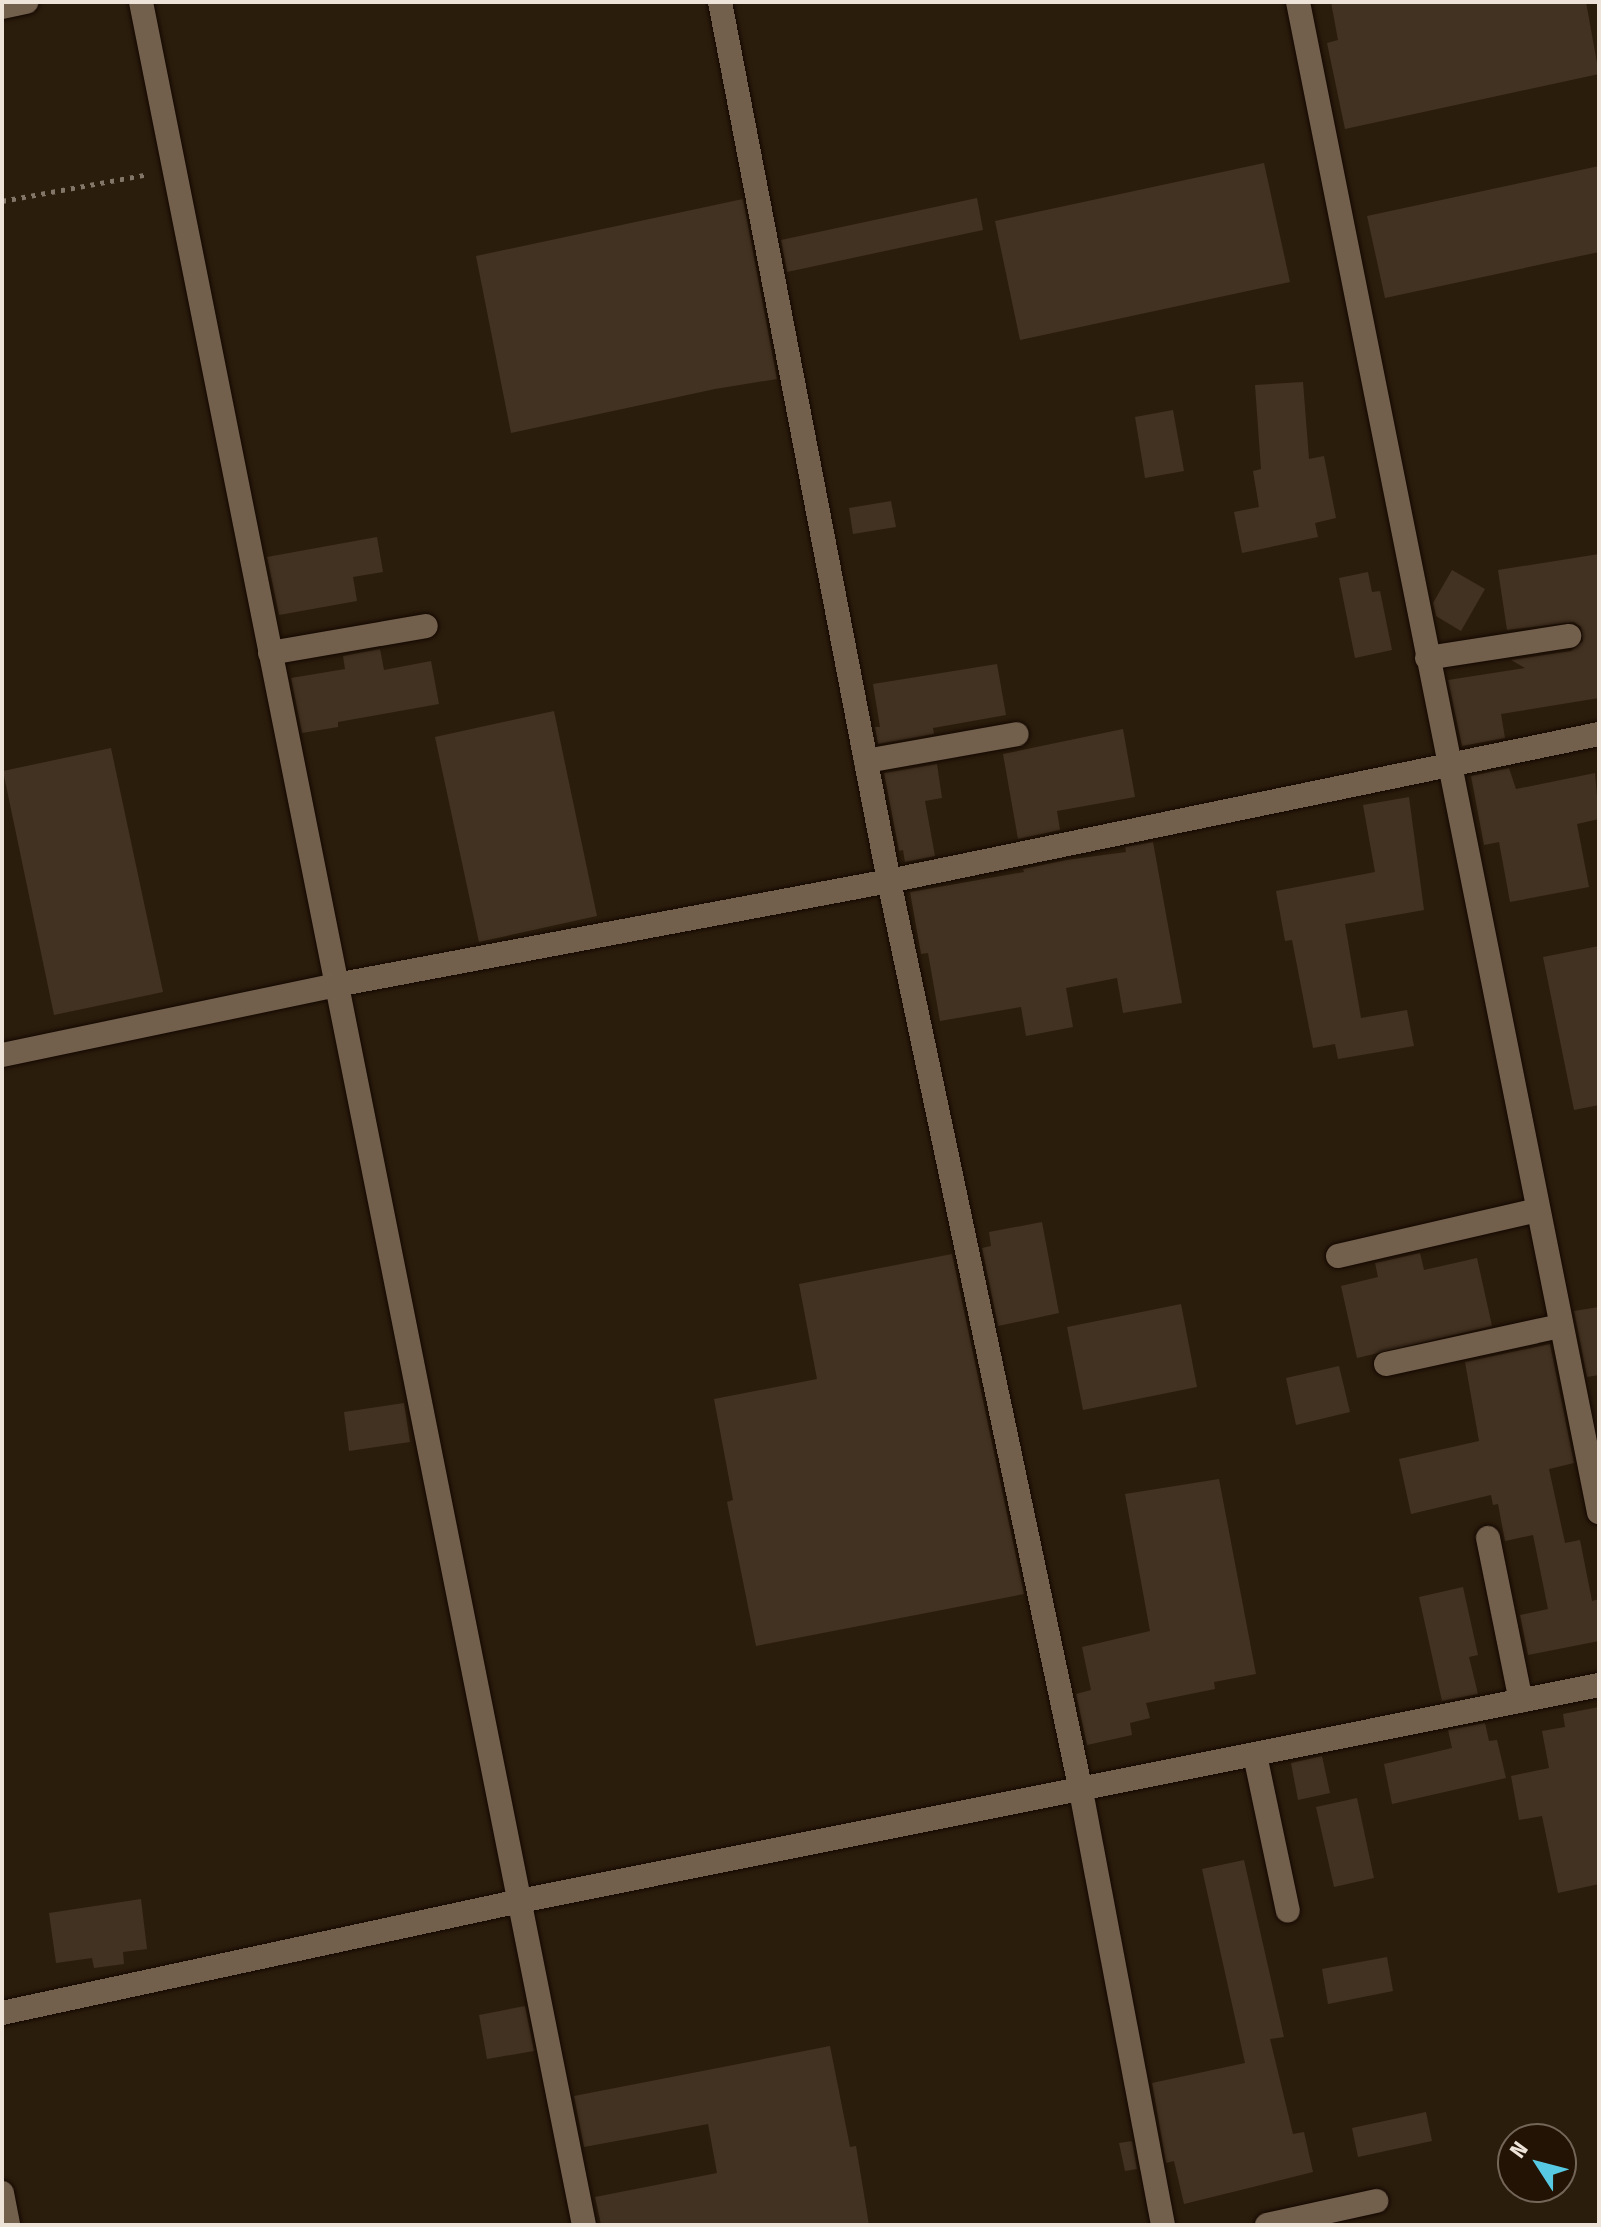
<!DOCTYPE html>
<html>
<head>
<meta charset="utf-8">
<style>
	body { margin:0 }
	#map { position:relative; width:1601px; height:2227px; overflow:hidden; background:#2b1d0c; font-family:"Fira Sans Condensed",sans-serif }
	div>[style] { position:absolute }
	.building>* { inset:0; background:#423221 }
	.path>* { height:5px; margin-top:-2.5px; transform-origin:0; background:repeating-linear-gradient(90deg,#827668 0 4px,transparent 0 10px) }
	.roads { filter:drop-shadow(0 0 2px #130700) drop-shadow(0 0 2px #130700) }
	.minor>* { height:24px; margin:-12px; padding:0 12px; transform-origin:12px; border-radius:12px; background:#72604d }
	.tertiary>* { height:24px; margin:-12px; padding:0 12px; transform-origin:12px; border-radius:12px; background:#72604d }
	span { translate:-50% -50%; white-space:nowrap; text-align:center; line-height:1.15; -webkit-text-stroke:6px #221304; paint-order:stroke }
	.frame { position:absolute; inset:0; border:4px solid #ede3d8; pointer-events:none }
	.north { position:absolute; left:1497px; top:2123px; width:80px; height:80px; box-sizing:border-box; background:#221304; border:2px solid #736659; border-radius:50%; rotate:306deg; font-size:22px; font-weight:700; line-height:32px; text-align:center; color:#ede3d8 }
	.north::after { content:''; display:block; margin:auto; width:28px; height:36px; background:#57c9e2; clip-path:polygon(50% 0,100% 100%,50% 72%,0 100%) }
</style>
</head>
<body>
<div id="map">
	<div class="building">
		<div style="clip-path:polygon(1331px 2px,1586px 2px,1599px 74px,1345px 129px,1327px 43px,1338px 40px)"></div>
		<div style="clip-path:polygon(1264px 163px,1290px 282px,1020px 340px,995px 221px)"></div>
		<div style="clip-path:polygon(1599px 166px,1599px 252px,1385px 298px,1367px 216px)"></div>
		<div style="clip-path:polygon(977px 198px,983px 230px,787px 272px,781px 240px)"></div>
		<div style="clip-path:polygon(743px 199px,777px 379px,715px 389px,511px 433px,476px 256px)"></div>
		<div style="clip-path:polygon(1303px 382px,1309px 459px,1324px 456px,1336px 518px,1315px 523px,1318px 537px,1242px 553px,1234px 512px,1259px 507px,1253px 471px,1261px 469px,1255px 385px)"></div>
		<div style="clip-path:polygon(1173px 410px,1184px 471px,1145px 478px,1135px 417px)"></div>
		<div style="clip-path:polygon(891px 501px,896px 527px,853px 534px,849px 508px)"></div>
		<div style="clip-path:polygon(377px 537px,383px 572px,353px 577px,357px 601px,279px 615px,267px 557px)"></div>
		<div style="clip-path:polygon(1599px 554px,1599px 698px,1501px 714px,1505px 738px,1462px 746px,1448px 680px,1525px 668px,1511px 660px,1571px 651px,1583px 641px,1581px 627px,1574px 622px,1507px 630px,1498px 570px)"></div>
		<div style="clip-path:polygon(1452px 570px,1485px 589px,1461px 631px,1436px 616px,1433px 603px)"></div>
		<div style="clip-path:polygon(1368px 572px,1372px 592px,1380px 591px,1392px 650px,1355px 658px,1339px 578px)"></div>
		<div style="clip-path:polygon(380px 649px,384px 670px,431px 661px,439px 704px,338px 722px,338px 727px,302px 733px,291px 678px,345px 669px,343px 656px)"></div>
		<div style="clip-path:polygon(997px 664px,1006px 715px,933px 728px,934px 734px,878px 744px,875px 727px,880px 727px,873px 684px)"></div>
		<div style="clip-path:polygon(554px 711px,597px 916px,479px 942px,435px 737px)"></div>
		<div style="clip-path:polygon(1123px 729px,1135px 797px,1057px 811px,1060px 830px,1018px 839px,1003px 754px)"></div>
		<div style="clip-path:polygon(111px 748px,163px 992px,54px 1015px,3px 771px)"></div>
		<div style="clip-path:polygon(937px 764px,942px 798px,925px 801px,935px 856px,905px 862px,903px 850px,899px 851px,884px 773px)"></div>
		<div style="clip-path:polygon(1509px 768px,1516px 789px,1595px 773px,1599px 819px,1577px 824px,1589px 887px,1510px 902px,1499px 842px,1484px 845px,1471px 776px)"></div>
		<div style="clip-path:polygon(1409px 797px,1424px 910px,1345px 924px,1361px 1018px,1407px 1010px,1414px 1046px,1338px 1059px,1335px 1044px,1313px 1048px,1292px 940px,1285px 941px,1276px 891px,1375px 872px,1363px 805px)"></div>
		<div style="clip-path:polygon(1153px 842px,1182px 1003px,1123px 1013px,1117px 978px,1066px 988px,1073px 1027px,1026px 1036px,1021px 1007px,940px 1021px,928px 953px,921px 954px,910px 892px,1024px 872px,1023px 869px,1066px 860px,1126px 852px,1125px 847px)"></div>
		<div style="clip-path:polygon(1599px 946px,1599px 1105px,1574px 1110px,1543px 957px)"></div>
		<div style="clip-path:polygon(1042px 1222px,1059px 1313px,998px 1326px,982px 1248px,991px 1246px,989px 1232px)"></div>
		<div style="clip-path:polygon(1420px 1253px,1424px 1270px,1477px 1258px,1492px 1326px,1357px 1358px,1341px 1286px,1378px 1277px,1375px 1263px)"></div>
		<div style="clip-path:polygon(952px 1254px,1024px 1594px,756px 1646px,727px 1502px,733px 1500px,714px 1399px,817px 1379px,799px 1284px)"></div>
		<div style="clip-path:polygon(1181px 1304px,1197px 1387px,1083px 1410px,1067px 1327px)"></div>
		<div style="clip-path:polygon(1599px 1307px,1599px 1375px,1587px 1377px,1574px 1311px)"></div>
		<div style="clip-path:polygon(1550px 1344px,1574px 1463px,1549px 1469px,1565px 1543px,1580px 1540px,1592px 1601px,1599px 1599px,1599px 1641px,1528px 1655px,1520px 1615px,1548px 1609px,1533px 1535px,1505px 1541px,1498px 1504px,1493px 1505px,1491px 1495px,1411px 1514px,1399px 1459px,1479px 1441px,1465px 1362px)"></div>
		<div style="clip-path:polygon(1339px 1366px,1350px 1412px,1296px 1425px,1286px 1378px)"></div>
		<div style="clip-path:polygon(404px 1403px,410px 1442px,349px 1451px,344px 1412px)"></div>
		<div style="clip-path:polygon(1219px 1479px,1256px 1674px,1214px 1682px,1215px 1689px,1146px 1703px,1150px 1718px,1130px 1723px,1132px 1735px,1087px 1745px,1076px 1694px,1091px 1690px,1082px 1647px,1150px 1631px,1125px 1494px)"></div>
		<div style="clip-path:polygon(1463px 1587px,1478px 1655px,1469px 1657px,1478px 1694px,1442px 1701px,1419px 1597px)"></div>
		<div style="clip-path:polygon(1599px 1707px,1599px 1884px,1558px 1893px,1542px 1816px,1519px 1820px,1511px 1776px,1549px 1768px,1542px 1731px,1565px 1727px,1563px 1714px)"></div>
		<div style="clip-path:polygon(1485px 1723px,1489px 1741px,1497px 1740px,1506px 1778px,1392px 1804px,1384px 1764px,1452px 1748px,1448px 1730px)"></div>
		<div style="clip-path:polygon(1322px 1756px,1330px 1793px,1298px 1800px,1291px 1763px)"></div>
		<div style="clip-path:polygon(1357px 1798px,1374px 1878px,1334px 1887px,1316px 1807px)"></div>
		<div style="clip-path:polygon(1244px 1860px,1284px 2037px,1270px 2039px,1293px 2134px,1304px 2132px,1313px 2172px,1184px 2204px,1174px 2161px,1166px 2163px,1152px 2083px,1245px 2063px,1202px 1869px)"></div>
		<div style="clip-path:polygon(141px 1899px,147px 1949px,123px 1952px,124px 1964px,94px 1968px,92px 1958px,56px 1963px,49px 1913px)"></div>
		<div style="clip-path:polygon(1387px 1957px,1393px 1991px,1328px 2004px,1322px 1969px)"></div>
		<div style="clip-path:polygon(525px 2006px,534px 2051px,487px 2059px,479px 2015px)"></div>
		<div style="clip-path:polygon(830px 2046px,850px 2147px,856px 2146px,869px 2225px,601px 2225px,595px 2197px,717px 2173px,708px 2124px,584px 2147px,574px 2096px)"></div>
		<div style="clip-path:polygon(1426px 2112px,1432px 2141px,1358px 2157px,1352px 2128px)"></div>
		<div style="clip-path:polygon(1132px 2141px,1137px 2169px,1125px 2171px,1119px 2143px)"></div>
	</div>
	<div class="path">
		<div style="left:2px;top:201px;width:149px;rotate:-10.4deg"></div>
	</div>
	<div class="roads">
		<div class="minor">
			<div style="left:141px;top:2px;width:2267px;rotate:78.73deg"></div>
			<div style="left:720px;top:2px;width:895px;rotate:79.12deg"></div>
			<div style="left:889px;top:881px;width:930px;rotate:78.09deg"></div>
			<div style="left:1081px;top:1791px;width:442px;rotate:79.3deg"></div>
			<div style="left:1298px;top:2px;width:1540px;rotate:78.73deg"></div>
			<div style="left:270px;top:653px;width:158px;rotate:-9.8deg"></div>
			<div style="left:1427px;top:658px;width:144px;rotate:-8.8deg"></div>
			<div style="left:866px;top:761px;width:153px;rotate:-10.1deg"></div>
			<div style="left:2px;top:1055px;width:341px;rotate:-11.8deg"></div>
			<div style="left:336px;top:985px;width:563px;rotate:-10.65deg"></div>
			<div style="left:889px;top:881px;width:725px;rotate:-11.7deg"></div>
			<div style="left:1338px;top:1256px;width:205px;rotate:-13deg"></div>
			<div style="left:1386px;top:1364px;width:179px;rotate:-12.3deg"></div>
			<div style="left:1488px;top:1538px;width:166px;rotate:78.6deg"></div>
			<div style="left:1255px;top:1755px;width:159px;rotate:78.1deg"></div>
			<div style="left:2px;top:2013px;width:530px;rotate:-12.2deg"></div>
			<div style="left:520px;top:1901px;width:1100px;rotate:-11.32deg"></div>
			<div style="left:1267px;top:2225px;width:112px;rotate:-12.4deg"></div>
		</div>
		<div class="tertiary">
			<div style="left:2px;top:7px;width:25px;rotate:-12deg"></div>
			<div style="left:2px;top:2193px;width:33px;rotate:79deg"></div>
		</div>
	</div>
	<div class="frame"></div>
	<div class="north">N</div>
</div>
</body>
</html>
